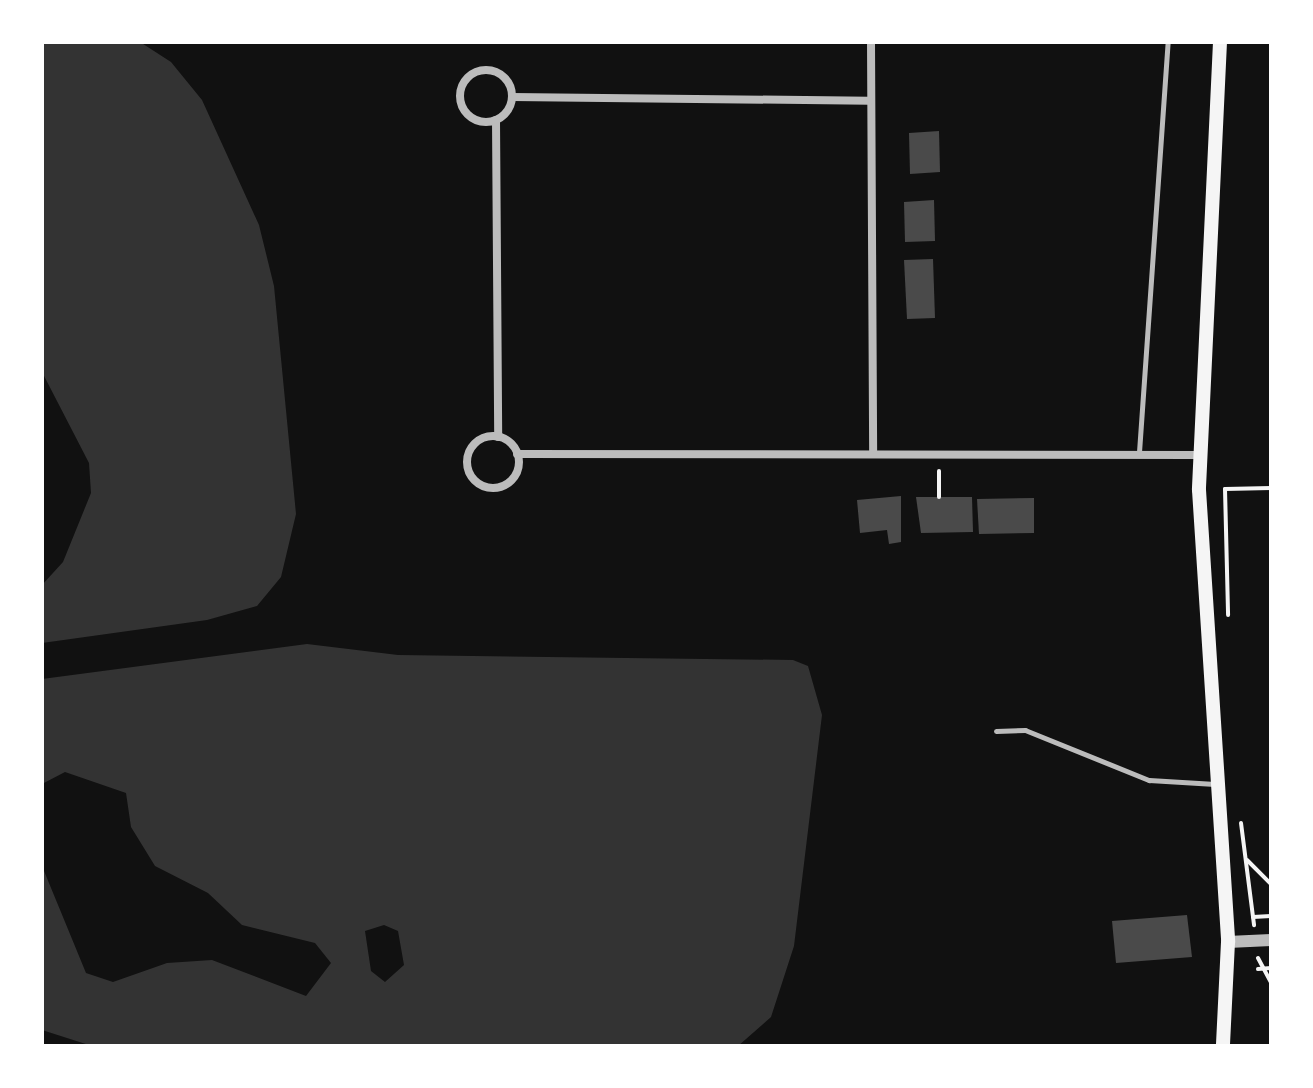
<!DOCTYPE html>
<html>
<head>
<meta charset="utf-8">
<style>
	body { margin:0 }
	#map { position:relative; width:1313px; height:1088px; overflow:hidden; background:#111; font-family:"Source Sans 3",sans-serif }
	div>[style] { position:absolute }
	.water>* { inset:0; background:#333 }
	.building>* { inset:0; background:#4a4a4a }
	.path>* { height:4px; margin:-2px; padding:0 2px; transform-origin:2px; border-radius:2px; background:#f5f5f5 }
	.service>* { height:5px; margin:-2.5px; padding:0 2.5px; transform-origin:2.5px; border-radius:2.5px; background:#bcbcbc }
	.minor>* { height:8px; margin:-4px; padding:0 4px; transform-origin:4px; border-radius:4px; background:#bcbcbc }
	.minor>.ring { margin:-4px; padding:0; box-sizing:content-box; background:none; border:8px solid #bcbcbc; border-radius:50% }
	.tertiary>* { height:12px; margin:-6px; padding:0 6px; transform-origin:6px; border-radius:6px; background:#bcbcbc }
	.secondary>* { height:14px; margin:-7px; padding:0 7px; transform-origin:7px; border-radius:7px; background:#f5f5f5 }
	span { translate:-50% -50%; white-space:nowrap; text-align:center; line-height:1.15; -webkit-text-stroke:7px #fff; paint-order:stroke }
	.frame { position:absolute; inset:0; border:44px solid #fff; pointer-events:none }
</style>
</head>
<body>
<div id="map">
	<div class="water">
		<div style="clip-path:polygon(42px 42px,140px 42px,171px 62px,202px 100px,259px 225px,274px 286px,296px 514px,281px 577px,257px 606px,207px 620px,42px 643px,42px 585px,63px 562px,91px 493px,89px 463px,42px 372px)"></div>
		<div style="clip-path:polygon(evenodd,307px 644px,398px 655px,793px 660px,808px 666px,822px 715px,794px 946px,771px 1017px,738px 1046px,92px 1046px,42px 1030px,42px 866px,86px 973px,113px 982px,167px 963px,212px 960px,306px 996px,331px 963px,315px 943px,242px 925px,208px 893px,155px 866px,131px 827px,126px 793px,65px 772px,42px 784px,42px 679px,307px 644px,384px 925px,398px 931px,404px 965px,385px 982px,371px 971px,365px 931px,384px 925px)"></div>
	</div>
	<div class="building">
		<div style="clip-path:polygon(939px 131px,940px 172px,910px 174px,909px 133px)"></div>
		<div style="clip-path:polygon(934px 200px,935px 241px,905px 242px,904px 202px)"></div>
		<div style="clip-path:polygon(933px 259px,935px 318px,907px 319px,904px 260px)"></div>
		<div style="clip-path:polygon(901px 496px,901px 542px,889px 544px,887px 530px,860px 533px,857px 500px)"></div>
		<div style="clip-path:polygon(916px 497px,972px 497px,973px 532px,921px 533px)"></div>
		<div style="clip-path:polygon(1034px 498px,1034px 533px,979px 534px,977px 499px)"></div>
		<div style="clip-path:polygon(1187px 915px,1192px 957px,1116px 963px,1112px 921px)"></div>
	</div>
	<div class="path">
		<div style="left:939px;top:471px;width:26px;rotate:90deg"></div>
		<div style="left:1225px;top:489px;width:126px;rotate:88.6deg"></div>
		<div style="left:1225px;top:489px;width:46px;rotate:-1.2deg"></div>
		<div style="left:1241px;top:823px;width:103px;rotate:82.7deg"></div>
		<div style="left:1247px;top:860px;width:34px;rotate:45deg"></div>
		<div style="left:1253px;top:917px;width:18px;rotate:-3deg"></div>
		<div style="left:1258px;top:958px;width:27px;rotate:62deg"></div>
		<div style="left:1258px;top:969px;width:13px;rotate:-4deg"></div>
	</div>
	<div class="service">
		<div style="left:1139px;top:452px;width:411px;rotate:-86deg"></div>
		<div style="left:996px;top:731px;width:29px;rotate:-2deg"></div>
		<div style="left:1025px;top:730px;width:134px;rotate:22deg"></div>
		<div style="left:1149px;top:780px;width:66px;rotate:3.5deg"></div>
	</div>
	<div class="minor">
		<div style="left:871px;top:42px;width:410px;rotate:89.7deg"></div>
		<div class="ring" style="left:460px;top:70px;width:44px;height:44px"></div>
		<div style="left:512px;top:97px;width:357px;rotate:0.6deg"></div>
		<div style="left:496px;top:120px;width:317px;rotate:89.6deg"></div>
		<div class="ring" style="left:467px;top:436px;width:44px;height:44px"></div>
		<div style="left:517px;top:454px;width:682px;rotate:0.08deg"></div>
	</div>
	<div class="tertiary">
		<div style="left:1228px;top:942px;width:43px;rotate:-2.7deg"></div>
	</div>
	<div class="secondary">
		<div style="left:1220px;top:42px;width:448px;rotate:92.7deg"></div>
		<div style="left:1199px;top:490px;width:453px;rotate:86.3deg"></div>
		<div style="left:1228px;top:942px;width:104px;rotate:92.8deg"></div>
	</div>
	<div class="frame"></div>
</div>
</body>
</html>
